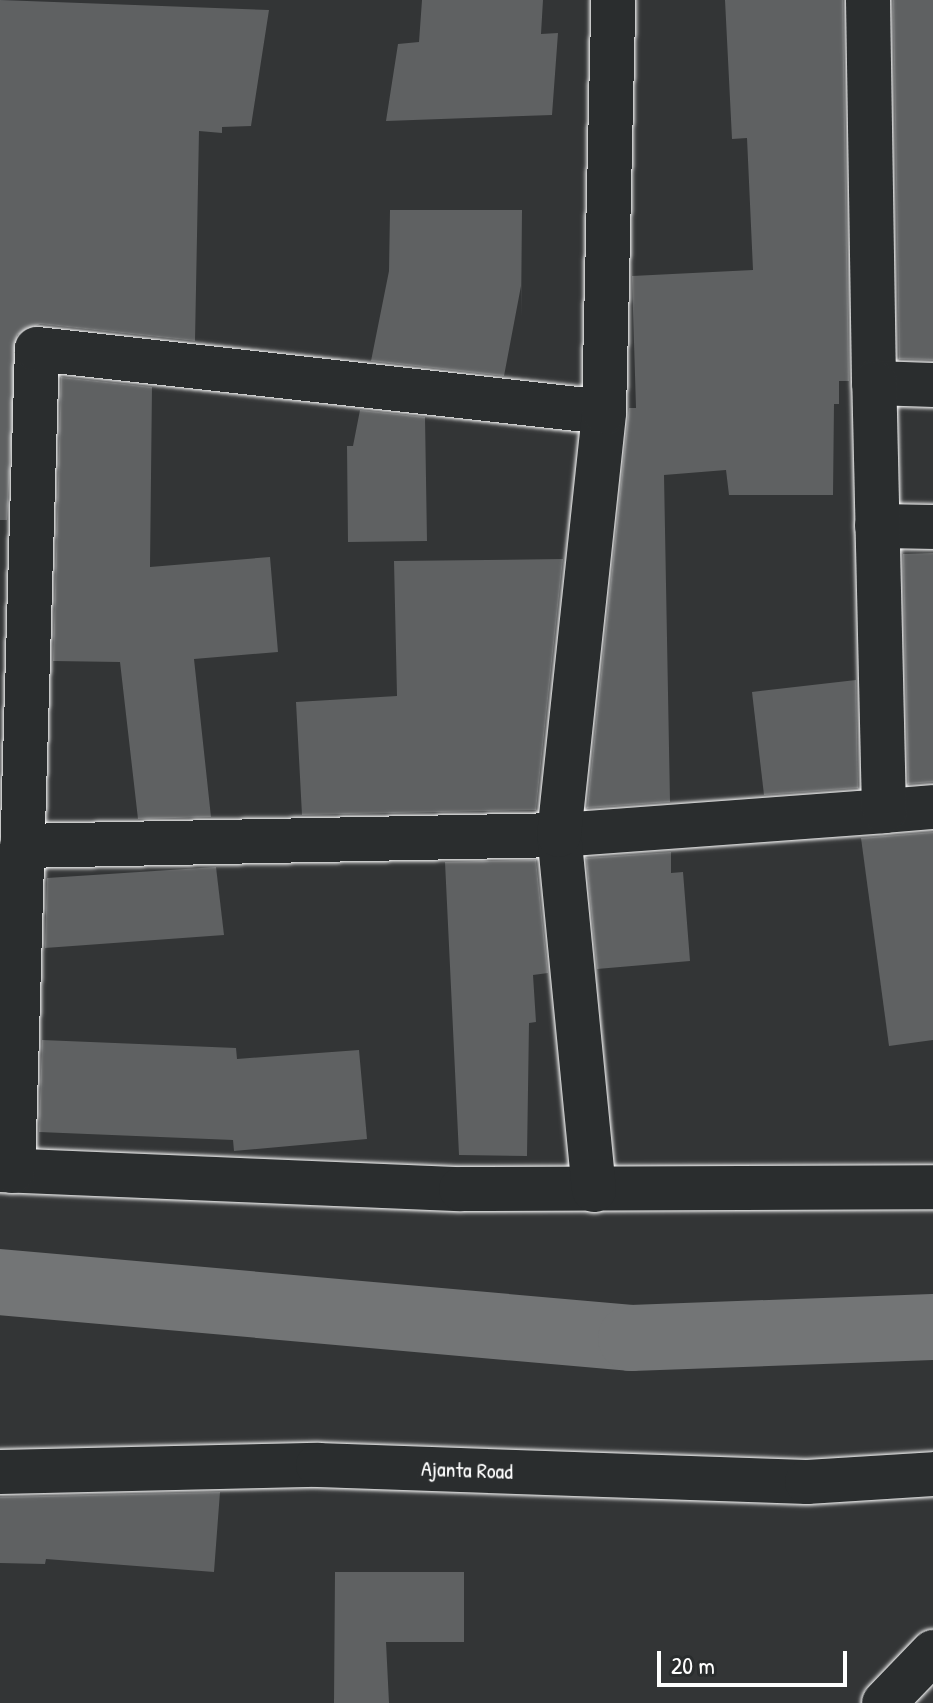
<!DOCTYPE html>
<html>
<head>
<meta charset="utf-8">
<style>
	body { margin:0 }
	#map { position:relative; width:933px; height:1703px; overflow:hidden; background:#333536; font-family:"Patrick Hand",sans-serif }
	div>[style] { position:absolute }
	.canal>* { height:66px; margin:-33px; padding:0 33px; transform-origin:33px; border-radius:33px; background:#737576 }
	.building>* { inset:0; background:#5f6162 }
	.roads { filter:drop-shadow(0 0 2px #fff) drop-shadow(0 0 2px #fff) }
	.minor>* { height:44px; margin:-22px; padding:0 22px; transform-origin:22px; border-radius:22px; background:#2a2d2e }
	span { translate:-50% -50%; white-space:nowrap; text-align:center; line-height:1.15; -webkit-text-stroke:6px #2a2d2e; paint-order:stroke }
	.street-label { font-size:22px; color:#fff }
	.scale { position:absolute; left:657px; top:1651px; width:190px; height:36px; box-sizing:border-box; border:4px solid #fff; border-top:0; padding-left:10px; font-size:24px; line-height:28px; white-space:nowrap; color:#fff; -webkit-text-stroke:6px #2a2d2e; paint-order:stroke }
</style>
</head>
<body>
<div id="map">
	<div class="canal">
		<div style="left:0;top:1282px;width:633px;rotate:5.07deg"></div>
		<div style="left:631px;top:1338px;width:302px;rotate:-2.1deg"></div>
	</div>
	<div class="building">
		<div style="clip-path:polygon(0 0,269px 10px,251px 126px,222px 127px,222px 133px,199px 131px,195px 341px,40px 324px,17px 335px,7px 520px,0 520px)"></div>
		<div style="clip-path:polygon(422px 0,543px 0,541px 34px,558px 33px,552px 115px,386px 121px,398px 44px,419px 42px)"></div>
		<div style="clip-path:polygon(725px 0,843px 0,849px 381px,839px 381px,839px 404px,834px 404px,833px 495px,729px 495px,726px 470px,664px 475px,670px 802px,587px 808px,629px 408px,636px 408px,632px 276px,753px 270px,747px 138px,732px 139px)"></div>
		<div style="clip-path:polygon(893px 0,933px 0,933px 360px,899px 359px)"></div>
		<div style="clip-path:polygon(390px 210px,522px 210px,521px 320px,521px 286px,504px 376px,371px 361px,389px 271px)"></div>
		<div style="clip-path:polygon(61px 377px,152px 387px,150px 567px,270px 557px,278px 652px,194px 659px,211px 817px,138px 819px,120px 662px,53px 661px)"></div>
		<div style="clip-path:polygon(360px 410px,425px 417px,427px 541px,348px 542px,347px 446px,353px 446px)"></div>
		<div style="clip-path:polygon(933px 553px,933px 782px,908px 784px,903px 554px)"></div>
		<div style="clip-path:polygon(563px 559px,536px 810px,302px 815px,296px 702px,397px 696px,394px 561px)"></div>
		<div style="clip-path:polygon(856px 680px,858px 788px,764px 795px,752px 692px)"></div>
		<div style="clip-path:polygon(933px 832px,933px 1040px,889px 1046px,861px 838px)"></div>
		<div style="clip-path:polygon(671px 852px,671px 873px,683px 872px,690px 961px,597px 969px,586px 858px)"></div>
		<div style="clip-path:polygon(536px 860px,548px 973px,533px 975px,536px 1022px,529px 1023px,527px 1156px,459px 1155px,445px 862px)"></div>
		<div style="clip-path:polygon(216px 867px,224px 935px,45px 948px,47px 878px)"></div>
		<div style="clip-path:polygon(42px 1040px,236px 1048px,237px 1059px,359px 1050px,367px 1139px,234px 1151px,233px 1140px,39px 1132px)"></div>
		<div style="clip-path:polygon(220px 1492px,214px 1572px,46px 1559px,45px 1564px,0 1563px,0 1497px)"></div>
		<div style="clip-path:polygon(335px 1572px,464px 1572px,464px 1642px,386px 1642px,389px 1703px,334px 1703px)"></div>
	</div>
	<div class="roads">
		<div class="minor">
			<div style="left:868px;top:0;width:383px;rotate:89.1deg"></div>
			<div style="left:874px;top:383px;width:59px;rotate:1.9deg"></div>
			<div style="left:877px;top:526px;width:56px;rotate:1deg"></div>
			<div style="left:884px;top:811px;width:49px;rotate:-4.7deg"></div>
			<div style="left:22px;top:846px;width:537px;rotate:-1.17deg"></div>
			<div style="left:559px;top:835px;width:326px;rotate:-4.2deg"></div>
			<div style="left:884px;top:811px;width:428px;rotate:-91.3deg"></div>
			<div style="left:0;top:1170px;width:461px;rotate:2.4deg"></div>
			<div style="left:461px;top:1189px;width:472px;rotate:-0.2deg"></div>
			<div style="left:13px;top:1171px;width:822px;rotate:-88.33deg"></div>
			<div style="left:37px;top:349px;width:570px;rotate:6.34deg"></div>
			<div style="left:594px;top:1190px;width:357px;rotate:-95.6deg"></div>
			<div style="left:559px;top:835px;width:425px;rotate:-83.9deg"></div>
			<div style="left:604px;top:412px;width:412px;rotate:-88.7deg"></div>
			<div style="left:0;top:1472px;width:318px;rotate:-1.3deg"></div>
			<div style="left:318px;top:1465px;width:489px;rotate:2deg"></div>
			<div style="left:807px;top:1482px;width:126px;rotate:-3.6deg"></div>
			<div style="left:884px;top:1703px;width:71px;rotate:-46.1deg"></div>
		</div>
	</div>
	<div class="street-label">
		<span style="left:467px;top:1470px;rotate:2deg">Ajanta Road</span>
	</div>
	<div class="scale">20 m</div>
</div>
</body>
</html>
